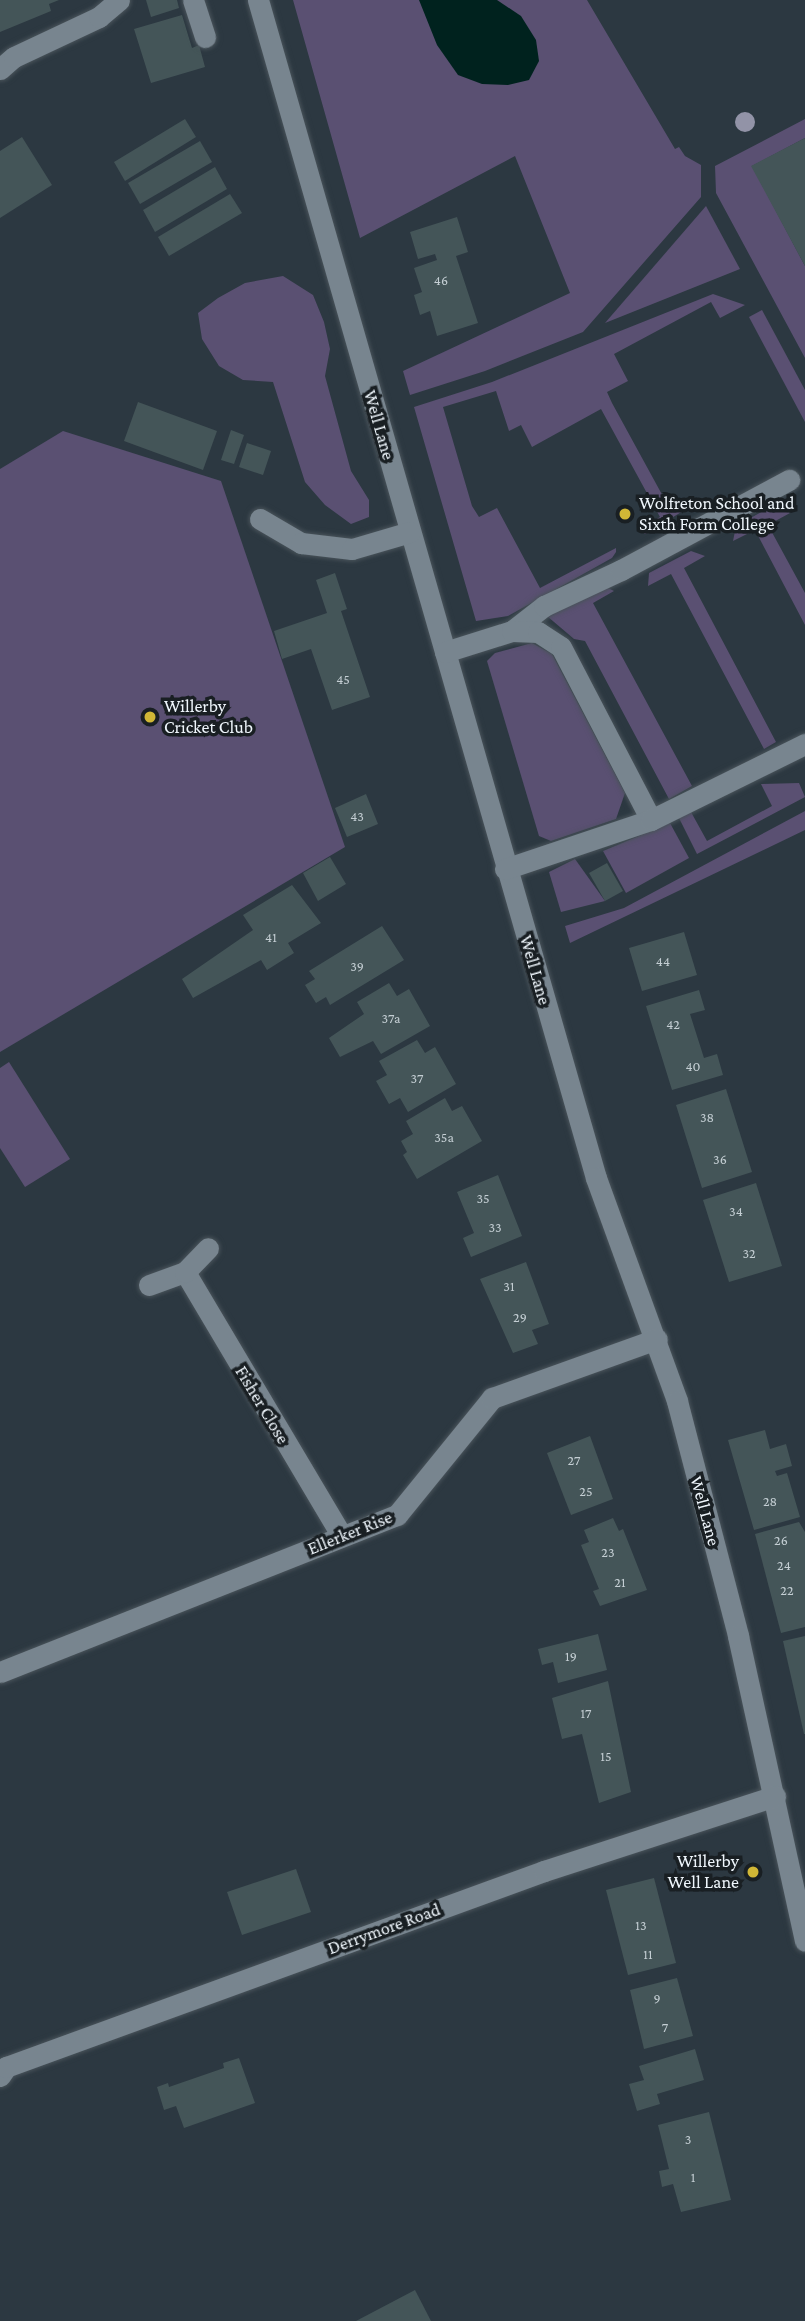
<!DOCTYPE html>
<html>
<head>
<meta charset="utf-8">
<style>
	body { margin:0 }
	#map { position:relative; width:805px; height:2321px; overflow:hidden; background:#2c3841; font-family:"Crimson Pro",serif }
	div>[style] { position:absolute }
	.green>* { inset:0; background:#5a5072 }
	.water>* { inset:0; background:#00221e }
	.building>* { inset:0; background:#445558 }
	.roads { filter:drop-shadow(0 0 2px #49535a) drop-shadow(0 0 2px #49535a) }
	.minor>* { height:21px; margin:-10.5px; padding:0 10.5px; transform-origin:10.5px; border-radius:10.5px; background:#78858f }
	.trees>* { width:20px; height:20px; margin:-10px; border-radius:50%; background:#9293a7 }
	.dots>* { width:19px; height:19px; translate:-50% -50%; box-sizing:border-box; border:4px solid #191f23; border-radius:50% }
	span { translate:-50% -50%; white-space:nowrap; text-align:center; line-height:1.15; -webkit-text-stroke:7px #191f23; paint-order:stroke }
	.number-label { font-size:14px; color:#c4ced3 }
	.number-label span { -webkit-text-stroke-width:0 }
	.street-label { font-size:18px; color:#eff6fc }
	.poi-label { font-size:18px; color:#eff6fc }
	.left { translate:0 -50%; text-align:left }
	.right { translate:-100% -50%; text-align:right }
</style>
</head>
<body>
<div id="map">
	<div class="green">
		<div style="clip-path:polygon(293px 0,587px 0,675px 149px,679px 147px,685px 156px,701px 165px,701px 197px,583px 332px,485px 371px,410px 395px,403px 371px,570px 293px,515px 156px,360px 238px)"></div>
		<div style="clip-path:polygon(805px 119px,805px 138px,752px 166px,805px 266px,805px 358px,716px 193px,715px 166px)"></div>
		<div style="clip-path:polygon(706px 206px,740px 269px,605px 323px)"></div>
		<div style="clip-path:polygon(283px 276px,313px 295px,324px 322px,330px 349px,325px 376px,351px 471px,369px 500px,369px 517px,351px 524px,325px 505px,305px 482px,273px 382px,243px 380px,219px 366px,202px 339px,198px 313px,218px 298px,245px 283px)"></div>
		<div style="clip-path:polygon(713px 294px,745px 305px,720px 318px,711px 302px,614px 354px,628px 381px,607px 392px,612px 403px,671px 511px,692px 501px,693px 505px,645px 534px,639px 529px,660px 517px,601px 409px,532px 447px,521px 425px,509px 431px,496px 391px,443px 407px,472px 506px,479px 517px,497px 508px,540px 588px,616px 548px,616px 552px,612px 558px,508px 616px,476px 621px,414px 407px,492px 382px)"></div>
		<div style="clip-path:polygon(762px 310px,805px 390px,805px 422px,749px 317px)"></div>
		<div style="clip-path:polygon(63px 431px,221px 481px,345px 847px,0 1052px,0 469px)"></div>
		<div style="clip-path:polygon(772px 506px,790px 513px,768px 525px,805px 593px,805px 625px,755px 530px,733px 541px,736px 526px)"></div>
		<div style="clip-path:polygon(691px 551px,705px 556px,684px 568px,776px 742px,764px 749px,671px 574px,648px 586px,649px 573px)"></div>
		<div style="clip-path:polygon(606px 587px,614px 591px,593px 603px,692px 786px,669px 799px,585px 641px,574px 639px,547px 616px)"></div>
		<div style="clip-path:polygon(532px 643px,552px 654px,625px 793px,616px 819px,551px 841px,539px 836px,487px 661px,495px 653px)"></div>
		<div style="clip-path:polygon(799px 783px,805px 797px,697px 854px,679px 818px,691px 812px,707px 841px,772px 806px,761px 784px)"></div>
		<div style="clip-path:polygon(805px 811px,805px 830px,570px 943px,565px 926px,624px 908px)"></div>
		<div style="clip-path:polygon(670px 823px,689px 858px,626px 893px,603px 851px)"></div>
		<div style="clip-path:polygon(575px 859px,605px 901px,561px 912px,549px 872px)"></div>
		<div style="clip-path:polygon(9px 1062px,70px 1159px,25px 1187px,0 1148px,0 1068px)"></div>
	</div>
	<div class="water">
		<div style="clip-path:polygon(419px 0,497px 0,521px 16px,536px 40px,539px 61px,529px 80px,508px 85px,482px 84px,458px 75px,437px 45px)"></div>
	</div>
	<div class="building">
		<div style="clip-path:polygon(0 0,59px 0,49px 4px,51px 11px,0 32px)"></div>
		<div style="clip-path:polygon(146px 0,177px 0,179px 8px,151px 17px)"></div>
		<div style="clip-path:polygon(182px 15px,192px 48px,199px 45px,205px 67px,151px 83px,134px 29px)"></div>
		<div style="clip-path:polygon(185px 119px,196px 137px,125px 181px,114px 162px)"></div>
		<div style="clip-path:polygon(22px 137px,52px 185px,0 218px,0 151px)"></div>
		<div style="clip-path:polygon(805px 138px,805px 266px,751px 166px)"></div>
		<div style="clip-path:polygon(200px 141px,212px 162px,140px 204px,128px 183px)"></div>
		<div style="clip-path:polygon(215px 167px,227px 189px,155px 232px,143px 210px)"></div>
		<div style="clip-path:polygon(230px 194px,242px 213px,169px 256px,158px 237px)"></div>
		<div style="clip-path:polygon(457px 217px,468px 252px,456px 256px,478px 323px,437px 336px,430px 311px,420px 315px,414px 295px,422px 292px,414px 268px,437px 260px,435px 254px,418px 259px,410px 232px)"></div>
		<div style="clip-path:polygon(138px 402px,217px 431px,203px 470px,124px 441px)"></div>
		<div style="clip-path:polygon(231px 430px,244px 435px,234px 464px,221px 460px)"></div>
		<div style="clip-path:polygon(247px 443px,271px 451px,263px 475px,239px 467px)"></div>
		<div style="clip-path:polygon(335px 573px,347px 609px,341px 611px,370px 697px,332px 710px,311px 649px,282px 659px,274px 631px,327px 613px,316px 580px)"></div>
		<div style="clip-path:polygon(366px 794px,378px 824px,347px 837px,335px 808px)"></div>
		<div style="clip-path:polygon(330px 857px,346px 884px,318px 901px,303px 873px)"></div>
		<div style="clip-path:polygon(607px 863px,623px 891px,605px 901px,589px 873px)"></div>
		<div style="clip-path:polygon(292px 885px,321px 923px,288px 943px,294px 953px,267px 970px,261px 960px,193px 998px,182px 979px,253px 930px,243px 915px)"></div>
		<div style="clip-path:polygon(382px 926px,404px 960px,330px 1005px,326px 997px,316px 1003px,305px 985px,315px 979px,309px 971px)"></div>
		<div style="clip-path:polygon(684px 932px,697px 975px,642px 991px,629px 948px)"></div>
		<div style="clip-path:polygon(389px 983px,397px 996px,409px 989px,430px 1026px,381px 1054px,373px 1041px,340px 1057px,329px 1038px,364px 1014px,357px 1002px)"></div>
		<div style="clip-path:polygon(699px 990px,705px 1010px,690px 1014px,704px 1058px,717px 1054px,723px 1075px,672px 1090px,646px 1006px)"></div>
		<div style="clip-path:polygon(417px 1040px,425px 1053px,435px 1047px,456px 1084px,408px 1112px,400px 1098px,389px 1104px,376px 1081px,387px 1075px,379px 1061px)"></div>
		<div style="clip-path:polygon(726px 1089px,752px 1172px,702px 1188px,676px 1105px)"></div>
		<div style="clip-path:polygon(445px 1098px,452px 1111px,462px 1106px,482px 1141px,417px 1179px,403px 1155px,407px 1152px,401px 1141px,413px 1134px,406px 1121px)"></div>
		<div style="clip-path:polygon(498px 1175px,522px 1236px,471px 1257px,463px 1238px,474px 1233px,457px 1192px)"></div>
		<div style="clip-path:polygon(756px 1183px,782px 1266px,729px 1282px,703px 1200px)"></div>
		<div style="clip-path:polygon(526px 1262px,549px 1324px,532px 1330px,538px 1344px,513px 1353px,480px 1279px)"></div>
		<div style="clip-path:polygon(765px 1430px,770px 1449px,786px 1444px,792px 1466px,775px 1471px,777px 1476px,787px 1473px,800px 1517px,754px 1530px,728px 1440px)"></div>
		<div style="clip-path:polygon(590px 1436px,613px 1499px,571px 1515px,547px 1453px)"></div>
		<div style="clip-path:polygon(613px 1518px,619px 1531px,623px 1529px,647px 1590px,600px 1606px,593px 1591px,599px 1589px,581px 1545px,589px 1542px,584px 1530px)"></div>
		<div style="clip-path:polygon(799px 1522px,805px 1532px,805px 1627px,781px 1633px,755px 1534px)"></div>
		<div style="clip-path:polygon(598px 1634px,607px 1670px,558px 1683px,553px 1662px,542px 1665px,538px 1649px)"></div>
		<div style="clip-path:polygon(805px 1636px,805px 1734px,804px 1734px,783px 1641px)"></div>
		<div style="clip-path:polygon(608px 1681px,631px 1792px,599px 1803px,582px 1734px,562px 1739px,552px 1698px)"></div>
		<div style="clip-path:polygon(296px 1869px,311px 1912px,242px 1935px,227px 1892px)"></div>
		<div style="clip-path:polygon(654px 1878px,676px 1963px,628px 1975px,606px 1890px)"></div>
		<div style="clip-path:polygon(677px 1978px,693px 2036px,644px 2049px,630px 1990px)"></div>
		<div style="clip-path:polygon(695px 2049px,704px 2080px,657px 2094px,660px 2104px,637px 2111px,629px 2084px,644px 2080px,639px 2066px)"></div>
		<div style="clip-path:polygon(239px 2058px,255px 2103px,184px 2128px,176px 2106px,164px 2110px,157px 2087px,168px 2083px,169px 2087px,224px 2068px,223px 2063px)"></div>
		<div style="clip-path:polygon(709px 2112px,731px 2200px,681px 2212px,673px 2184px,662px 2187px,659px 2171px,669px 2169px,658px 2125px)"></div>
		<div style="clip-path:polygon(415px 2290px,431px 2321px,356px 2321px)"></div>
	</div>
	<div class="roads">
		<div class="minor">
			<div style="left:193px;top:0;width:39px;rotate:72deg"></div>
			<div style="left:258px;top:0;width:1226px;rotate:73.99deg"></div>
			<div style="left:596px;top:1178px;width:237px;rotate:70deg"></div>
			<div style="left:677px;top:1401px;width:243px;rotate:75.4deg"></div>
			<div style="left:738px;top:1636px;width:312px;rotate:77.6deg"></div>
			<div style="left:0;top:69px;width:18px;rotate:-41deg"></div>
			<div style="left:14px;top:57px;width:94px;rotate:-25.2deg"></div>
			<div style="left:99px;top:17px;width:26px;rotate:-40deg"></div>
			<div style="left:260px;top:519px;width:48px;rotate:30.3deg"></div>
			<div style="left:301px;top:543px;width:51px;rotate:6.7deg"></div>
			<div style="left:352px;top:549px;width:60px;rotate:-16.3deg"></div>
			<div style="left:512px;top:631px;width:41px;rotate:-38deg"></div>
			<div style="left:544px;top:606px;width:85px;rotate:-25.1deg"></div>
			<div style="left:621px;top:570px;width:191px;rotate:-28.2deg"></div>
			<div style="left:445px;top:652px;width:70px;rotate:-17.4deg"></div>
			<div style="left:512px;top:631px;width:26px;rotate:2deg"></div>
			<div style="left:538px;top:632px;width:27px;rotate:33deg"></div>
			<div style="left:561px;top:647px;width:195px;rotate:62.5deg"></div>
			<div style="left:505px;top:869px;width:154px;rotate:-18.6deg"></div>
			<div style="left:651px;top:820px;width:172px;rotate:-26.3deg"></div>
			<div style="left:185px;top:1272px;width:307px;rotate:59.3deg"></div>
			<div style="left:149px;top:1285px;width:38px;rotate:-20deg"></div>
			<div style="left:185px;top:1272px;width:33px;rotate:-46deg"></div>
			<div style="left:0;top:1672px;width:427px;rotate:-21.6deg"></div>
			<div style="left:397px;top:1515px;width:151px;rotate:-50.9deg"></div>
			<div style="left:492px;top:1398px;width:175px;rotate:-19.7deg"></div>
			<div style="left:0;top:2076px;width:11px;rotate:-56deg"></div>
			<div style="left:6px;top:2067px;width:573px;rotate:-20.02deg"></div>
			<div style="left:544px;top:1871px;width:243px;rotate:-18deg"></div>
		</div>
	</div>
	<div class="trees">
		<div style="left:745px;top:122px"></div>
	</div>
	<div class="dots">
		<div style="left:625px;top:514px;background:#d1b736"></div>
		<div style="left:150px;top:717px;background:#d1b736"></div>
		<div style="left:753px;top:1872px;background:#d1b736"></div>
	</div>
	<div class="number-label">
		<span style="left:441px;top:280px">46</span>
		<span style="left:343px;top:679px">45</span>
		<span style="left:357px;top:816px">43</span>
		<span style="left:271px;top:937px">41</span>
		<span style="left:663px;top:961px">44</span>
		<span style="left:357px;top:966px">39</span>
		<span style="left:391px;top:1018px">37a</span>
		<span style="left:673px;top:1024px">42</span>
		<span style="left:693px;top:1066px">40</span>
		<span style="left:417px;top:1078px">37</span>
		<span style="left:707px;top:1117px">38</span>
		<span style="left:444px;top:1137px">35a</span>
		<span style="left:720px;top:1159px">36</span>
		<span style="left:483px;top:1198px">35</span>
		<span style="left:736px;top:1211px">34</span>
		<span style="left:495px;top:1227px">33</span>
		<span style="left:749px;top:1253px">32</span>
		<span style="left:509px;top:1286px">31</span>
		<span style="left:520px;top:1317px">29</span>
		<span style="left:574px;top:1460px">27</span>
		<span style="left:586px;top:1491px">25</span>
		<span style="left:770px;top:1501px">28</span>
		<span style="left:781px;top:1540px">26</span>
		<span style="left:608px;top:1552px">23</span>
		<span style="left:784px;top:1565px">24</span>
		<span style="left:620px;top:1582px">21</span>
		<span style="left:787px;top:1590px">22</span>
		<span style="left:571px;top:1656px">19</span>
		<span style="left:586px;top:1713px">17</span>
		<span style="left:606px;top:1756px">15</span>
		<span style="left:641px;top:1925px">13</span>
		<span style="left:648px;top:1954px">11</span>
		<span style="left:657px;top:1998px">9</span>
		<span style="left:665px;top:2027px">7</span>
		<span style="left:688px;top:2139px">3</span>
		<span style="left:693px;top:2177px">1</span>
	</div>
	<div class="street-label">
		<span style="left:379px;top:425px;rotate:74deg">Well Lane</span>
		<span style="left:535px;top:970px;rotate:74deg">Well Lane</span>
		<span style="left:262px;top:1405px;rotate:59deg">Fisher Close</span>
		<span style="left:705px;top:1511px;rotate:75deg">Well Lane</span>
		<span style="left:350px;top:1533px;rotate:-22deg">Ellerker Rise</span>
		<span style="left:384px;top:1929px;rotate:-20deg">Derrymore Road</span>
	</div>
	<div class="poi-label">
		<span class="left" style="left:639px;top:514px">Wolfreton School and<br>Sixth Form College</span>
		<span class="left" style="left:164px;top:717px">Willerby<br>Cricket Club</span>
		<span class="right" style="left:739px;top:1872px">Willerby<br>Well Lane</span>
	</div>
</div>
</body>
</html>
